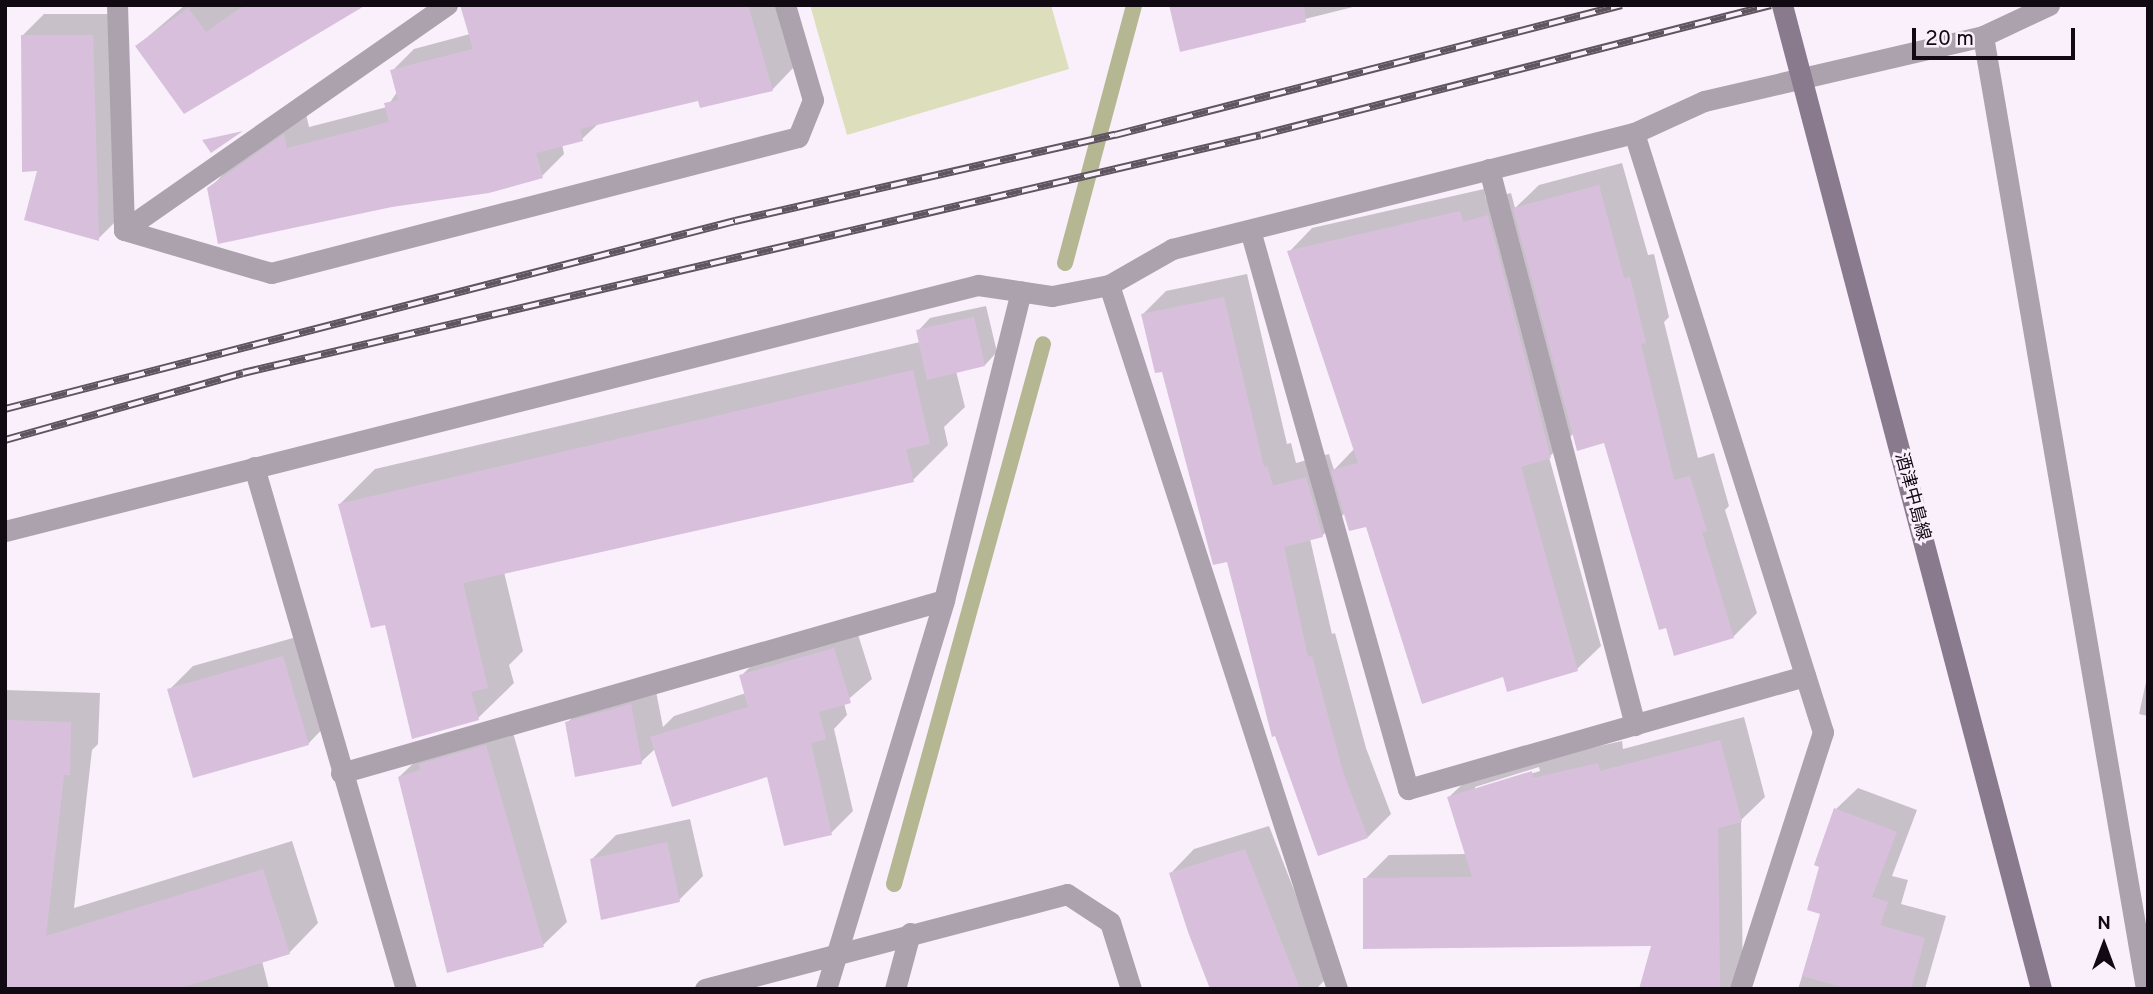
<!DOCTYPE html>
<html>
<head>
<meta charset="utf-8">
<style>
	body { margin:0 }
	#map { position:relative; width:2153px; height:994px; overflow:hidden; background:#faf0fc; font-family:Overpass,"Noto Sans JP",sans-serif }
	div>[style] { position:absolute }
	.green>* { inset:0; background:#dcdebc }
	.shadow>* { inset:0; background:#0003 }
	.stream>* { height:16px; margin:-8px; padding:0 8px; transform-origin:8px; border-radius:8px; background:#b5b793 }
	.building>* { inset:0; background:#d8c0dd }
	.minor>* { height:21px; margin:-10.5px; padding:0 10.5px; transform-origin:10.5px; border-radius:10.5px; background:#aca2ae }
	.secondary>* { height:21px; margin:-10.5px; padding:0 10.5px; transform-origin:10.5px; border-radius:10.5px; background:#897a8d }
	.rail>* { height:8px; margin-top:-4px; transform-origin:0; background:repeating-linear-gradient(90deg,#faf0fc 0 16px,#5e555f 0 32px); box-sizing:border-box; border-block:2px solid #5e555f }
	span { translate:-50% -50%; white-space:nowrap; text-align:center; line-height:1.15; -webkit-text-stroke:6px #faf0fc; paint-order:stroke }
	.street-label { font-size:18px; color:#120a13 }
	.frame { position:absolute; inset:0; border:7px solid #120a13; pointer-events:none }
	.north { position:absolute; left:2069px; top:910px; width:70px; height:70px; -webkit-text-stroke:5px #faf0fc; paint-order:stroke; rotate:0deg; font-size:19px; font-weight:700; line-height:28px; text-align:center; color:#120a13 }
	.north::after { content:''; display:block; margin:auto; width:24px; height:32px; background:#120a13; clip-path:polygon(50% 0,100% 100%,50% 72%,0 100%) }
	.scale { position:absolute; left:1912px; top:28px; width:163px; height:32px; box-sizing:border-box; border:4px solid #120a13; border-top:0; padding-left:9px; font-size:21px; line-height:24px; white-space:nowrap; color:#120a13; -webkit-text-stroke:5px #faf0fc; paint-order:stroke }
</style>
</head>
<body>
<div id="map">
	<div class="green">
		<div style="clip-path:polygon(810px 5px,1051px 5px,1069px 69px,847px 135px)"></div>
	</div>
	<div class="shadow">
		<div style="clip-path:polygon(185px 5px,363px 5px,137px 46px)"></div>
		<div style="clip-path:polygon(462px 5px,775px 5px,794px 67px,772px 90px,699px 99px,599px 123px,582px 139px,562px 144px,564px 154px,542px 176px,209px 189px,231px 166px,306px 114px,309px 127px,387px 107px,397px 92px,392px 71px,414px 49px,470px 34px)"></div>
		<div style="clip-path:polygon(1170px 5px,1361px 5px,1181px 50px)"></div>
		<div style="clip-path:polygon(44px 14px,115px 14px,120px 217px,98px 239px,39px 169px,22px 36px)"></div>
		<div style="clip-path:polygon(1622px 163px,1648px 255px,1654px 254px,1669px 317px,1664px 322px,1698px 458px,1714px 453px,1729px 506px,1725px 510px,1757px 613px,1733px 637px,1606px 441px,1574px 433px,1549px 457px,1601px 646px,1577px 669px,1504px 675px,1367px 525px,1345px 513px,1322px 536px,1310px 539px,1332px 634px,1335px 633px,1366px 748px,1391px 814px,1368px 837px,1277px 734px,1228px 560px,1143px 314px,1166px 291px,1247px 274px,1287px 444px,1291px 443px,1296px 463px,1329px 454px,1334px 470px,1355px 448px,1289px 252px,1312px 228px,1484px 189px,1486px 199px,1511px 193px,1515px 208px,1539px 185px)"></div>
		<div style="clip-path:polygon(986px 306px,997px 352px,985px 365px,956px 371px,965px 407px,944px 427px,948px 445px,913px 480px,504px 572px,523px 651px,509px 665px,514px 683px,478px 718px,386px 623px,340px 504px,375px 469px,920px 342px,918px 331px,930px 318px)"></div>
		<div style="clip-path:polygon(856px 628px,872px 679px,844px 703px,847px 715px,834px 729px,853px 811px,831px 833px,769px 775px,656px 748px,641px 762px,567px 723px,590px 699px,654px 681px,663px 727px,674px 716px,746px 693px,741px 676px,763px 654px)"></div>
		<div style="clip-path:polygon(307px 634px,331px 720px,308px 744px,169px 690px,193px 666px)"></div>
		<div style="clip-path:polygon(2148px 673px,2148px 716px,2139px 714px)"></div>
		<div style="clip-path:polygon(5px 690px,100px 693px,98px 744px,92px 750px,74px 908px,292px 841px,318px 923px,289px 953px,262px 961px,269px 989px,5px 989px)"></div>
		<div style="clip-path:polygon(evenodd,1744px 717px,1765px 797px,1741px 820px,1743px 989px,1641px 989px,1654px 944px,1365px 879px,1389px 855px,1466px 854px,1449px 797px,1473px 774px,1622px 741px,1623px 749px,1744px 717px,1539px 767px,1540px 771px,1475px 790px,1475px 787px,1539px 767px)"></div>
		<div style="clip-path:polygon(510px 722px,567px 922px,543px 945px,448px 971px,399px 777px,423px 754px)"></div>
		<div style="clip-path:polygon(1858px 788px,1917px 810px,1892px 876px,1908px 880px,1901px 904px,1946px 916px,1925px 989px,1798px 989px,1822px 913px,1836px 809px)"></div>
		<div style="clip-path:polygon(690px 819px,703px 876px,679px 900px,592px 859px,616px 835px)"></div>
		<div style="clip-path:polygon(1269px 826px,1328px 977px,1316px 989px,1213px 989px,1171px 873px,1194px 849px)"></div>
	</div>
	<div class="stream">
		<div style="left:1065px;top:263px;width:267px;rotate:-75deg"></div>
		<div style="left:894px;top:884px;width:560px;rotate:-74.57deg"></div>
	</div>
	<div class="building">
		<div style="clip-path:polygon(245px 5px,366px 5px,184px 114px,135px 46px,188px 8px,206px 32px)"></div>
		<div style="clip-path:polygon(460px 5px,748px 5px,773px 91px,700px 108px,698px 101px,580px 129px,583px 141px,536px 153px,543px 178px,489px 193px,392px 207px,218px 244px,207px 188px,284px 134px,287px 148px,389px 122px,384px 103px,398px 100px,390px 70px,473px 49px)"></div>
		<div style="clip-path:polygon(1169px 5px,1304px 5px,1306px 22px,1180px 52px)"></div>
		<div style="clip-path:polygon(21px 35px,93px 35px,99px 241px,24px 220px,37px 171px,22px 172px)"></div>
		<div style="clip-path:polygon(243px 131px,211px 153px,202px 140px)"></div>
		<div style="clip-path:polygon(1599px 185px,1624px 278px,1630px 277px,1646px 343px,1641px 344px,1674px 480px,1690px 476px,1707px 531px,1702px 532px,1734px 638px,1674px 656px,1666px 628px,1659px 630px,1604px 443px,1577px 451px,1513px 208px)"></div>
		<div style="clip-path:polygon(1460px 211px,1463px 222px,1488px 215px,1551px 458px,1521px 467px,1578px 671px,1507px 692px,1503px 677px,1422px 704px,1366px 527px,1349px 531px,1331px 470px,1358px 463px,1287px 251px)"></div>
		<div style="clip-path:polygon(1224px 297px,1264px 467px,1267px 466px,1273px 486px,1306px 477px,1323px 537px,1284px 547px,1308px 657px,1312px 656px,1343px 772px,1368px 838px,1318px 856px,1275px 736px,1272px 737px,1227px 562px,1213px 565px,1162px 372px,1155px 373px,1141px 314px)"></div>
		<div style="clip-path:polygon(974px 317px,985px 366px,927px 380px,916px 330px)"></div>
		<div style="clip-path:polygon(913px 370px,930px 444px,906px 449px,914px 482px,463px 583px,488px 688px,471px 692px,479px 720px,412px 739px,385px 625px,371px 628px,338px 504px)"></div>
		<div style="clip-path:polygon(834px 648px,851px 703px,819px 712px,826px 739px,811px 743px,832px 835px,784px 846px,767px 777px,672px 807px,650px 737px,748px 707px,739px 675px)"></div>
		<div style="clip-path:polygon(283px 656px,309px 745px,193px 778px,167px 689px)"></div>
		<div style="clip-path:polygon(631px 704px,642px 764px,575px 777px,565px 722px)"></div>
		<div style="clip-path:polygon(5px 720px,71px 722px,70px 775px,64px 775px,46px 936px,263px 869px,290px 954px,177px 989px,5px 989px)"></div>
		<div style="clip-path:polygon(1720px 740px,1742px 822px,1718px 828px,1720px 989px,1639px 989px,1651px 946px,1363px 949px,1363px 878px,1472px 877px,1447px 797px,1532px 771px,1533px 778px,1598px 763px,1600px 771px)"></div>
		<div style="clip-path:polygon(486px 745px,544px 947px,447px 973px,398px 777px,420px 770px,419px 764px)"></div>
		<div style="clip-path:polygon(1834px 808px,1897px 832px,1872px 897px,1888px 902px,1880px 925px,1925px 938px,1911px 989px,1849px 989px,1802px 976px,1820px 914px,1807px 910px,1819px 867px,1814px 865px)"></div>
		<div style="clip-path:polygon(667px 842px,680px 902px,601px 920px,590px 859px)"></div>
		<div style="clip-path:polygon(1245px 849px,1300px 989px,1210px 989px,1188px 932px,1169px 873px)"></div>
	</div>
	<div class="minor">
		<div style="left:117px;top:5px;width:225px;rotate:88.2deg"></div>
		<div style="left:124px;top:230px;width:153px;rotate:16.3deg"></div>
		<div style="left:271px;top:273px;width:544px;rotate:-14.47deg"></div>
		<div style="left:798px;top:137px;width:40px;rotate:-68deg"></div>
		<div style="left:813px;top:100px;width:99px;rotate:-106.4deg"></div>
		<div style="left:1983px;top:36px;width:967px;rotate:80.29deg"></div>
		<div style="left:1489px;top:169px;width:575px;rotate:75.29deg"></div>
		<div style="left:124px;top:230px;width:394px;rotate:-34.9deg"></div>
		<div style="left:1250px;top:230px;width:581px;rotate:74.22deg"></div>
		<div style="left:1408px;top:789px;width:413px;rotate:-15.9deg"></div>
		<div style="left:1109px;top:285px;width:740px;rotate:72.05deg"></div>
		<div style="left:254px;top:467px;width:544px;rotate:73.77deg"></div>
		<div style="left:5px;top:531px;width:1004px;rotate:-14.19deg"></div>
		<div style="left:978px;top:285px;width:75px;rotate:8.5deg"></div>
		<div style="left:1052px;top:296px;width:58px;rotate:-10.9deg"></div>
		<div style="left:1109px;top:285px;width:73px;rotate:-29.7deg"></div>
		<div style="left:1172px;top:249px;width:476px;rotate:-14.1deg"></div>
		<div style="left:341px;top:773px;width:627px;rotate:-16.01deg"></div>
		<div style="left:705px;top:989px;width:374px;rotate:-14.7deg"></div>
		<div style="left:1067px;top:894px;width:51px;rotate:33.1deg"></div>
		<div style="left:1110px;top:922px;width:70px;rotate:72.6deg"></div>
		<div style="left:826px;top:989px;width:407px;rotate:-73.1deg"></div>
		<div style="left:944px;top:600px;width:318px;rotate:-76deg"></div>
		<div style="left:895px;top:989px;width:58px;rotate:-75deg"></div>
		<div style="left:1740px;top:989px;width:270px;rotate:-72.1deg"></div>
		<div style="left:1823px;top:732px;width:628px;rotate:-107.51deg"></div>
		<div style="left:1634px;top:133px;width:77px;rotate:-24.6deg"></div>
		<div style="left:1704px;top:101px;width:286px;rotate:-13.1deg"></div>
		<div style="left:1983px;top:36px;width:73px;rotate:-25.2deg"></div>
	</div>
	<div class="secondary">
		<div style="left:1782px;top:5px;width:1018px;rotate:75.25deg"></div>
	</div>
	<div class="rail">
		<div style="left:5px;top:409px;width:754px;rotate:-14.44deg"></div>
		<div style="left:735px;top:221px;width:390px;rotate:-12.8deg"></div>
		<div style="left:1115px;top:135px;width:523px;rotate:-14.38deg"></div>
		<div style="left:5px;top:440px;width:247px;rotate:-15.7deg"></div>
		<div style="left:243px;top:373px;width:1045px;rotate:-13.16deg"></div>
		<div style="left:1261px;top:135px;width:526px;rotate:-14.3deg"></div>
	</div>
	<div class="street-label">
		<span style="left:1911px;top:497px;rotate:75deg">酒津中島線</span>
	</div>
	<div class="frame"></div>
	<div class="north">N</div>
	<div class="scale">20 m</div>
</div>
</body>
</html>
